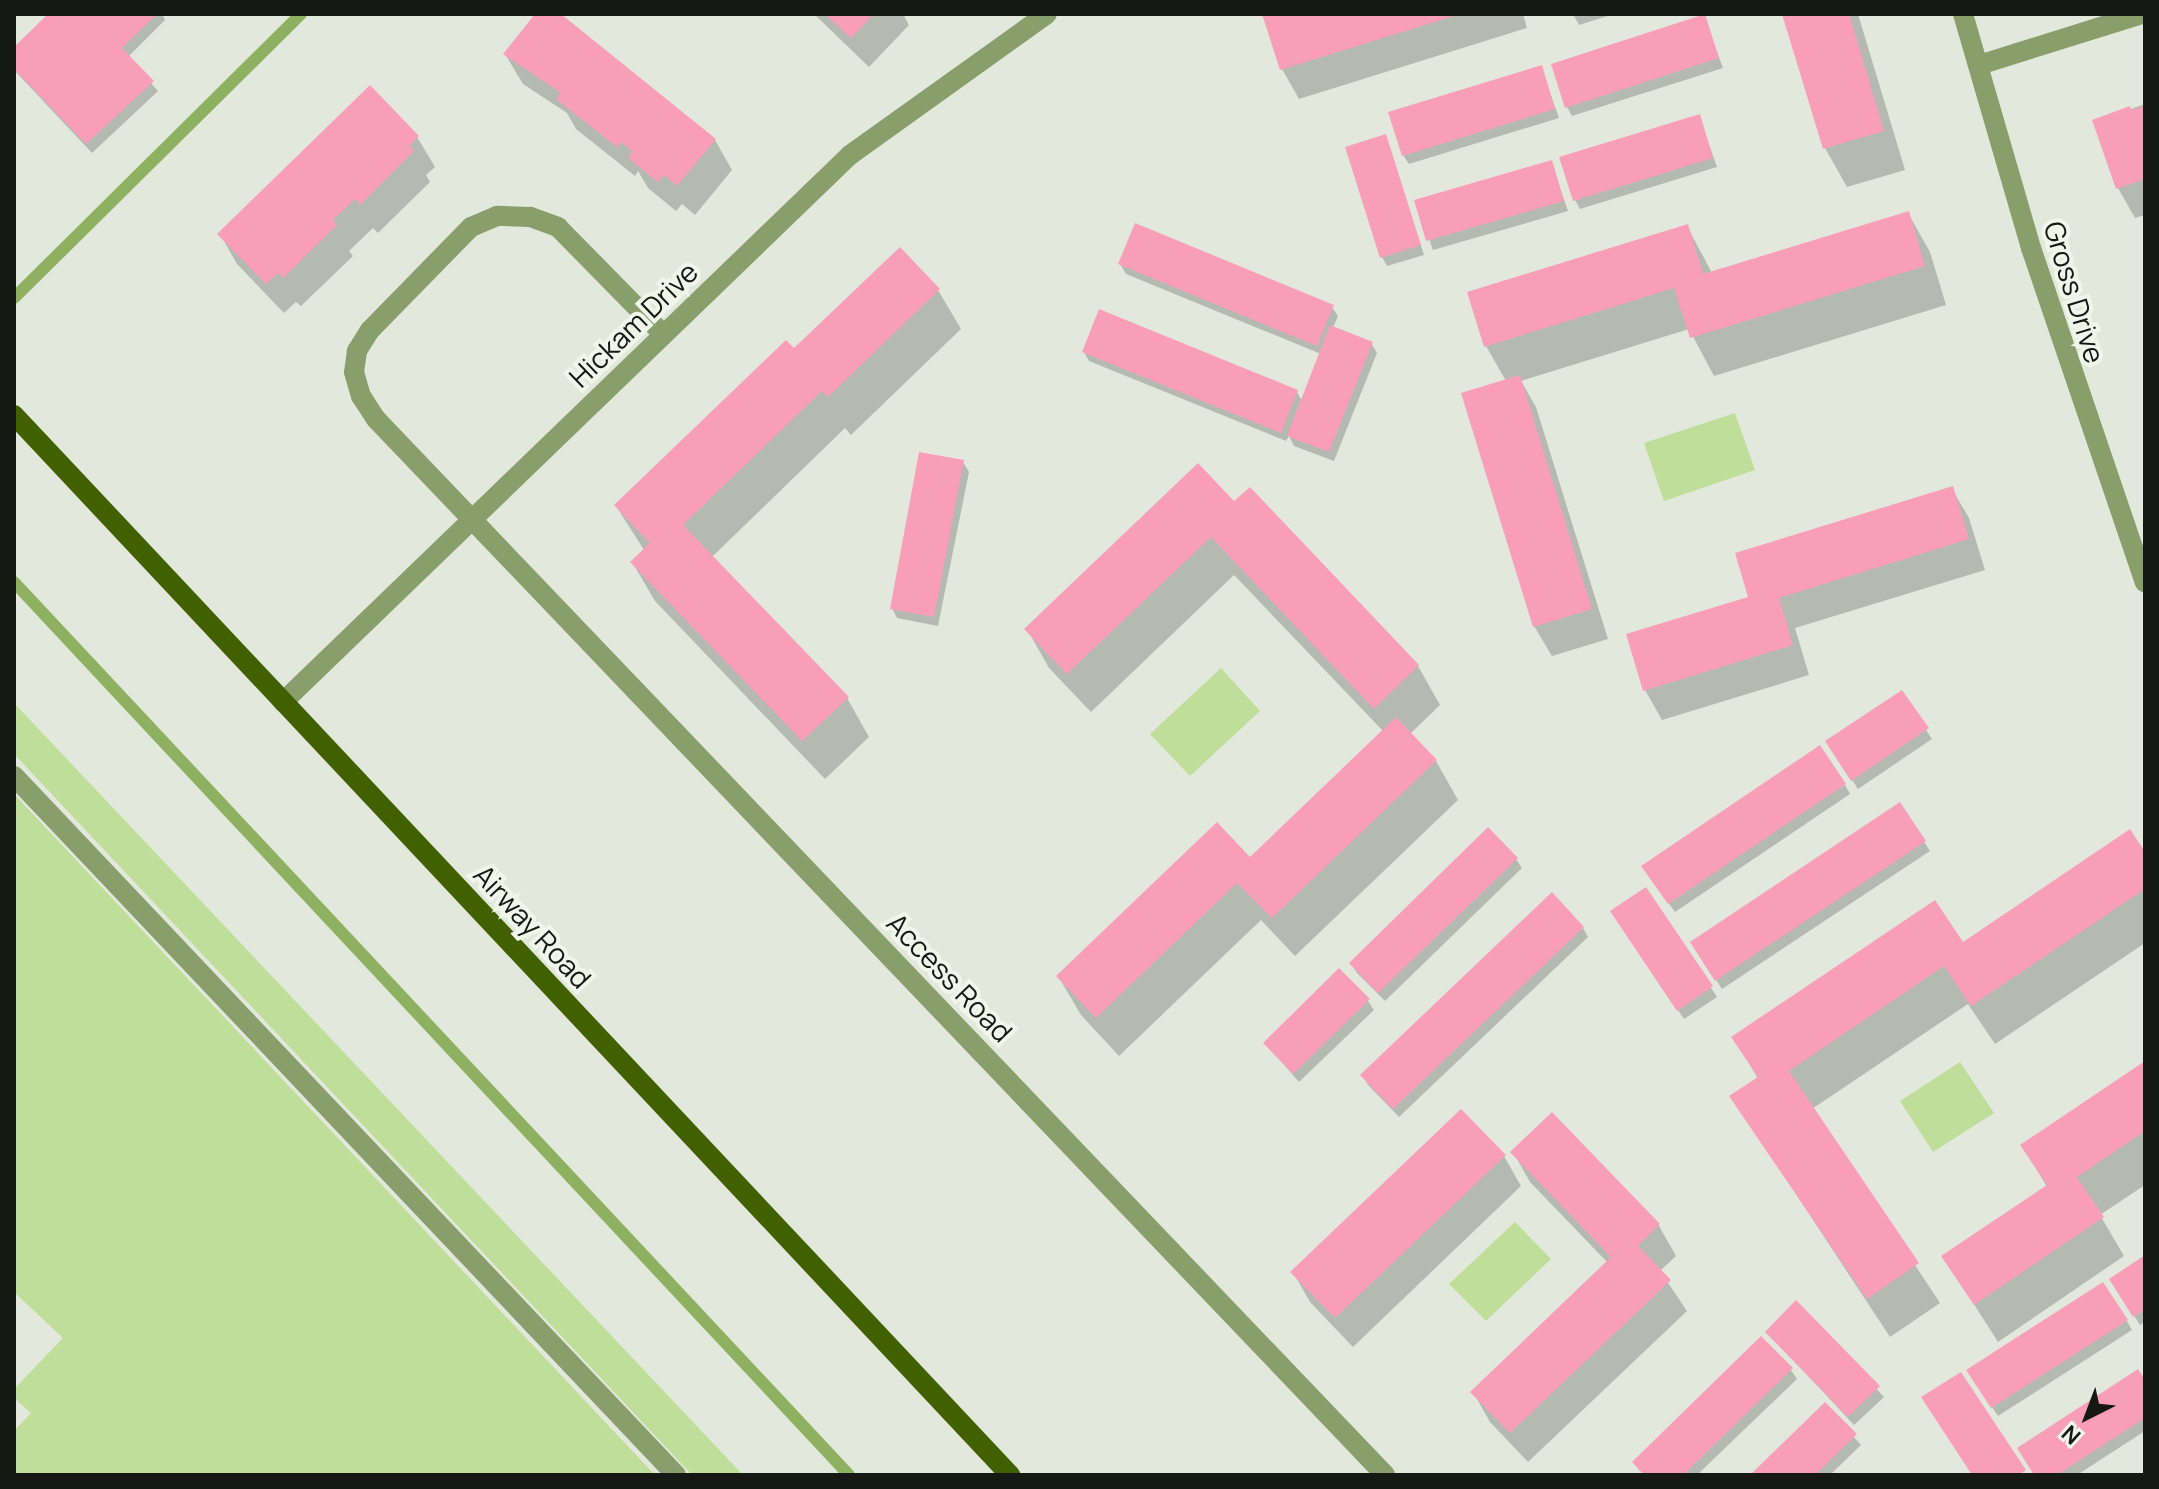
<!DOCTYPE html>
<html>
<head>
<meta charset="utf-8">
<style>
	body { margin:0 }
	#map { position:relative; width:2159px; height:1489px; overflow:hidden; background:#e2e9dc; font-family:Manrope,sans-serif }
	div>[style] { position:absolute }
	.green>* { inset:0; background:#bfde99 }
	.shadow>* { inset:0; background:#0003 }
	.stream>* { height:12px; margin:-6px; padding:0 6px; transform-origin:6px; border-radius:6px; background:#8eb161 }
	.building>* { inset:0; background:#f99eb9 }
	.lane>* { height:20px; margin:-10px; padding:0 10px; transform-origin:10px; border-radius:10px; background:#889f6b }
	.street>* { height:20px; margin:-10px; padding:0 10px; transform-origin:10px; border-radius:10px; background:#889f6b }
	.primary>* { height:20px; margin:-10px; padding:0 10px; transform-origin:10px; border-radius:10px; background:#416000 }
	span { translate:-50% -50%; white-space:nowrap; text-align:center; line-height:1.15; -webkit-text-stroke:8px #f0f6e9; paint-order:stroke }
	.street-label { font-size:28px; color:#161814 }
	.frame { position:absolute; inset:0; border:16px solid #161814; pointer-events:none }
	.north { position:absolute; left:2047px; top:1377px; width:80px; height:80px; -webkit-text-stroke:6px #f0f6e9; paint-order:stroke; rotate:222deg; font-size:22px; font-weight:700; line-height:32px; text-align:center; color:#161814 }
	.north::after { content:''; display:block; margin:auto; width:28px; height:36px; background:#161814; clip-path:polygon(50% 0,100% 100%,50% 72%,0 100%) }
</style>
</head>
<body>
<div id="map">
	<div class="green">
		<div style="clip-path:polygon(1735px 413px,1755px 470px,1664px 501px,1644px 443px)"></div>
		<div style="clip-path:polygon(1221px 668px,1260px 711px,1190px 776px,1150px 734px)"></div>
		<div style="clip-path:polygon(14px 703px,743px 1475px,692px 1475px,14px 754px)"></div>
		<div style="clip-path:polygon(14px 794px,655px 1475px,14px 1475px,14px 1431px,31px 1413px,14px 1398px,14px 1389px,63px 1338px,14px 1292px)"></div>
		<div style="clip-path:polygon(1960px 1062px,1994px 1113px,1933px 1152px,1900px 1101px)"></div>
		<div style="clip-path:polygon(1515px 1222px,1551px 1259px,1486px 1321px,1449px 1284px)"></div>
	</div>
	<div class="shadow">
		<div style="clip-path:polygon(51px 14px,162px 14px,165px 20px,128px 57px,158px 91px,92px 153px,14px 70px,14px 50px)"></div>
		<div style="clip-path:polygon(538px 14px,558px 14px,715px 140px,732px 170px,695px 215px,682px 204px,676px 211px,648px 188px,638px 171px,635px 176px,576px 129px,567px 113px,523px 84px,505px 54px)"></div>
		<div style="clip-path:polygon(814px 14px,903px 14px,909px 25px,869px 67px)"></div>
		<div style="clip-path:polygon(1264px 14px,1523px 14px,1527px 28px,1299px 99px,1282px 69px)"></div>
		<div style="clip-path:polygon(1573px 14px,1614px 14px,1579px 25px)"></div>
		<div style="clip-path:polygon(1784px 14px,1858px 14px,1905px 170px,1847px 187px,1825px 148px)"></div>
		<div style="clip-path:polygon(1704px 17px,1723px 68px,1572px 116px,1567px 107px)"></div>
		<div style="clip-path:polygon(1541px 67px,1559px 118px,1409px 164px,1403px 155px)"></div>
		<div style="clip-path:polygon(2145px 104px,2145px 215px,2135px 218px,2118px 188px,2094px 122px)"></div>
		<div style="clip-path:polygon(1699px 116px,1717px 167px,1580px 209px,1575px 200px)"></div>
		<div style="clip-path:polygon(1385px 136px,1424px 255px,1387px 266px,1382px 257px)"></div>
		<div style="clip-path:polygon(417px 137px,435px 167px,426px 175px,430px 182px,378px 233px,373px 228px,349px 251px,353px 256px,301px 306px,296px 302px,284px 313px,237px 264px,220px 234px)"></div>
		<div style="clip-path:polygon(1551px 162px,1568px 211px,1433px 250px,1416px 202px)"></div>
		<div style="clip-path:polygon(1908px 213px,1930px 252px,1946px 305px,1714px 376px,1689px 329px,1521px 381px,1536px 407px,1608px 639px,1552px 656px,1534px 626px,1506px 381px,1486px 346px,1687px 226px,1712px 273px)"></div>
		<div style="clip-path:polygon(1120px 264px,1332px 307px,1338px 316px,1333px 328px,1371px 343px,1377px 353px,1334px 461px,1294px 446px,1289px 436px,1286px 441px,1089px 361px,1084px 352px,1297px 392px,1302px 401px,1321px 354px,1126px 274px)"></div>
		<div style="clip-path:polygon(938px 290px,961px 329px,851px 435px,845px 428px,712px 557px,847px 698px,869px 737px,825px 779px,655px 601px,632px 562px,644px 550px,616px 506px,794px 351px)"></div>
		<div style="clip-path:polygon(963px 462px,969px 472px,938px 626px,897px 618px,892px 608px)"></div>
		<div style="clip-path:polygon(1952px 489px,1969px 518px,1985px 570px,1795px 628px,1809px 675px,1662px 720px,1645px 690px,1750px 598px)"></div>
		<div style="clip-path:polygon(1234px 504px,1418px 666px,1440px 705px,1410px 734px,1436px 761px,1458px 800px,1295px 956px,1261px 920px,1119px 1056px,1081px 1015px,1058px 976px,1250px 860px,1384px 732px,1234px 575px,1091px 712px,1049px 668px,1027px 629px)"></div>
		<div style="clip-path:polygon(1901px 692px,1932px 739px,1858px 789px,1833px 751px)"></div>
		<div style="clip-path:polygon(1845px 785px,1850px 794px,1675px 912px,1649px 876px)"></div>
		<div style="clip-path:polygon(1900px 805px,1930px 851px,1722px 989px,1698px 952px)"></div>
		<div style="clip-path:polygon(2145px 855px,2145px 943px,1995px 1044px,1968px 1004px,1812px 1109px,1940px 1303px,1890px 1337px,1732px 1097px,1758px 1079px,1734px 1037px,1962px 945px)"></div>
		<div style="clip-path:polygon(1516px 859px,1522px 868px,1385px 1001px,1357px 973px,1351px 963px)"></div>
		<div style="clip-path:polygon(1646px 889px,1717px 997px,1684px 1019px,1618px 921px)"></div>
		<div style="clip-path:polygon(1583px 928px,1588px 937px,1399px 1117px,1368px 1085px,1362px 1075px)"></div>
		<div style="clip-path:polygon(1368px 1001px,1374px 1010px,1299px 1082px,1265px 1043px)"></div>
		<div style="clip-path:polygon(2145px 1063px,2145px 1185px,2100px 1215px,2124px 1256px,1998px 1342px,1944px 1257px,2047px 1187px,2023px 1146px)"></div>
		<div style="clip-path:polygon(1552px 1115px,1659px 1226px,1676px 1256px,1660px 1271px,1687px 1311px,1528px 1462px,1490px 1422px,1473px 1392px,1608px 1263px,1530px 1182px,1513px 1152px)"></div>
		<div style="clip-path:polygon(1504px 1156px,1521px 1186px,1353px 1347px,1310px 1302px,1293px 1272px)"></div>
		<div style="clip-path:polygon(2145px 1258px,2145px 1322px,2140px 1325px,2117px 1289px)"></div>
		<div style="clip-path:polygon(1796px 1303px,1884px 1397px,1854px 1425px,1767px 1332px)"></div>
		<div style="clip-path:polygon(2127px 1321px,2132px 1330px,1998px 1416px,1974px 1380px)"></div>
		<div style="clip-path:polygon(1791px 1370px,1797px 1379px,1697px 1475px,1640px 1471px,1634px 1462px)"></div>
		<div style="clip-path:polygon(2145px 1384px,2145px 1431px,2077px 1475px,2036px 1475px)"></div>
		<div style="clip-path:polygon(1825px 1405px,1861px 1445px,1830px 1475px,1753px 1475px)"></div>
	</div>
	<div class="stream">
		<div style="left:14px;top:298px;width:404px;rotate:-44.7deg"></div>
		<div style="left:14px;top:582px;width:1223px;rotate:46.92deg"></div>
	</div>
	<div class="building">
		<div style="clip-path:polygon(48px 14px,157px 14px,122px 48px,154px 81px,86px 144px,14px 69px,14px 47px)"></div>
		<div style="clip-path:polygon(535px 14px,561px 14px,716px 139px,677px 186px,664px 175px,658px 182px,628px 158px,633px 152px,621px 142px,617px 147px,556px 99px,561px 93px,503px 54px)"></div>
		<div style="clip-path:polygon(825px 14px,874px 14px,851px 38px)"></div>
		<div style="clip-path:polygon(1262px 14px,1457px 14px,1457px 15px,1280px 70px)"></div>
		<div style="clip-path:polygon(1705px 14px,1719px 58px,1565px 108px,1551px 64px)"></div>
		<div style="clip-path:polygon(1782px 14px,1849px 14px,1884px 131px,1823px 149px)"></div>
		<div style="clip-path:polygon(1542px 65px,1555px 109px,1402px 156px,1388px 112px)"></div>
		<div style="clip-path:polygon(370px 85px,419px 136px,409px 146px,414px 151px,360px 205px,355px 199px,333px 220px,337px 225px,283px 278px,278px 273px,266px 284px,217px 234px)"></div>
		<div style="clip-path:polygon(2130px 106px,2131px 110px,2145px 106px,2145px 179px,2116px 189px,2092px 120px)"></div>
		<div style="clip-path:polygon(1700px 114px,1713px 158px,1573px 201px,1559px 157px)"></div>
		<div style="clip-path:polygon(1386px 134px,1421px 245px,1380px 258px,1345px 147px)"></div>
		<div style="clip-path:polygon(1552px 160px,1564px 201px,1426px 241px,1414px 200px)"></div>
		<div style="clip-path:polygon(1909px 211px,1925px 266px,1690px 338px,1674px 288px,1484px 347px,1467px 292px,1688px 224px,1703px 274px)"></div>
		<div style="clip-path:polygon(1135px 223px,1334px 305px,1317px 346px,1118px 264px)"></div>
		<div style="clip-path:polygon(900px 247px,940px 289px,828px 397px,822px 391px,683px 525px,849px 697px,802px 741px,630px 562px,650px 543px,614px 505px,786px 340px,794px 348px)"></div>
		<div style="clip-path:polygon(1099px 309px,1298px 390px,1281px 433px,1082px 352px)"></div>
		<div style="clip-path:polygon(1330px 325px,1373px 342px,1329px 452px,1287px 436px)"></div>
		<div style="clip-path:polygon(1520px 375px,1592px 609px,1533px 627px,1461px 393px)"></div>
		<div style="clip-path:polygon(919px 452px,964px 460px,934px 617px,890px 609px)"></div>
		<div style="clip-path:polygon(1198px 463px,1234px 501px,1250px 487px,1419px 665px,1374px 709px,1211px 537px,1067px 674px,1024px 629px)"></div>
		<div style="clip-path:polygon(1953px 486px,1969px 539px,1779px 598px,1793px 645px,1643px 691px,1626px 634px,1748px 597px,1735px 553px)"></div>
		<div style="clip-path:polygon(1902px 690px,1929px 728px,1851px 781px,1825px 741px)"></div>
		<div style="clip-path:polygon(1396px 717px,1437px 760px,1272px 918px,1237px 883px,1096px 1018px,1056px 976px,1217px 822px,1250px 857px)"></div>
		<div style="clip-path:polygon(1820px 745px,1846px 784px,1668px 904px,1641px 866px)"></div>
		<div style="clip-path:polygon(1900px 802px,1926px 841px,1715px 981px,1690px 942px)"></div>
		<div style="clip-path:polygon(1488px 827px,1518px 858px,1378px 993px,1349px 963px)"></div>
		<div style="clip-path:polygon(2130px 829px,2145px 852px,2145px 889px,1971px 1006px,1944px 966px,1789px 1071px,1919px 1263px,1867px 1299px,1729px 1096px,1758px 1077px,1731px 1037px,1935px 900px,1963px 942px)"></div>
		<div style="clip-path:polygon(1646px 887px,1713px 986px,1677px 1011px,1610px 911px)"></div>
		<div style="clip-path:polygon(1552px 892px,1584px 927px,1393px 1109px,1360px 1075px)"></div>
		<div style="clip-path:polygon(1339px 968px,1370px 999px,1293px 1074px,1263px 1043px)"></div>
		<div style="clip-path:polygon(2145px 1061px,2145px 1131px,2077px 1177px,2104px 1217px,1974px 1305px,1941px 1256px,2047px 1185px,2020px 1145px)"></div>
		<div style="clip-path:polygon(1461px 1109px,1506px 1155px,1335px 1318px,1290px 1272px)"></div>
		<div style="clip-path:polygon(1552px 1112px,1660px 1224px,1638px 1246px,1671px 1280px,1510px 1433px,1470px 1392px,1611px 1257px,1510px 1152px)"></div>
		<div style="clip-path:polygon(2145px 1255px,2145px 1310px,2133px 1317px,2109px 1279px)"></div>
		<div style="clip-path:polygon(2103px 1282px,2128px 1320px,1991px 1408px,1966px 1370px)"></div>
		<div style="clip-path:polygon(1796px 1300px,1880px 1386px,1848px 1417px,1765px 1332px)"></div>
		<div style="clip-path:polygon(1761px 1336px,1793px 1368px,1683px 1475px,1644px 1475px,1632px 1462px)"></div>
		<div style="clip-path:polygon(2138px 1369px,2145px 1380px,2145px 1418px,2057px 1475px,2034px 1475px,2017px 1448px)"></div>
		<div style="clip-path:polygon(1961px 1372px,2026px 1470px,2019px 1475px,1972px 1475px,1921px 1397px)"></div>
		<div style="clip-path:polygon(1825px 1402px,1857px 1434px,1815px 1475px,1750px 1475px)"></div>
	</div>
	<div class="lane">
		<div style="left:14px;top:776px;width:963px;rotate:46.56deg"></div>
	</div>
	<div class="street">
		<div style="left:1963px;top:14px;width:244px;rotate:73.8deg"></div>
		<div style="left:2031px;top:248px;width:353px;rotate:71.2deg"></div>
		<div style="left:1979px;top:65px;width:171px;rotate:-17.4deg"></div>
		<div style="left:662px;top:333px;width:148px;rotate:-134.5deg"></div>
		<div style="left:558px;top:227px;width:30px;rotate:-160deg"></div>
		<div style="left:530px;top:217px;width:33px;rotate:-178deg"></div>
		<div style="left:497px;top:216px;width:28px;rotate:157deg"></div>
		<div style="left:471px;top:227px;width:144px;rotate:134.4deg"></div>
		<div style="left:370px;top:330px;width:25px;rotate:122deg"></div>
		<div style="left:357px;top:351px;width:21px;rotate:98deg"></div>
		<div style="left:354px;top:372px;width:25px;rotate:74deg"></div>
		<div style="left:361px;top:396px;width:27px;rotate:57deg"></div>
		<div style="left:376px;top:419px;width:1461px;rotate:46.3deg"></div>
		<div style="left:283px;top:702px;width:788px;rotate:-43.97deg"></div>
		<div style="left:850px;top:155px;width:242px;rotate:-35.6deg"></div>
	</div>
	<div class="primary">
		<div style="left:14px;top:415px;width:1455px;rotate:46.78deg"></div>
	</div>
	<div class="street-label">
		<span style="left:2075px;top:292px;rotate:73deg">Gross Drive</span>
		<span style="left:633px;top:324px;rotate:-44deg">Hickam Drive</span>
		<span style="left:533px;top:926px;rotate:47deg">Airway Road</span>
		<span style="left:950px;top:977px;rotate:46deg">Access Road</span>
	</div>
	<div class="frame"></div>
	<div class="north">N</div>
</div>
</body>
</html>
